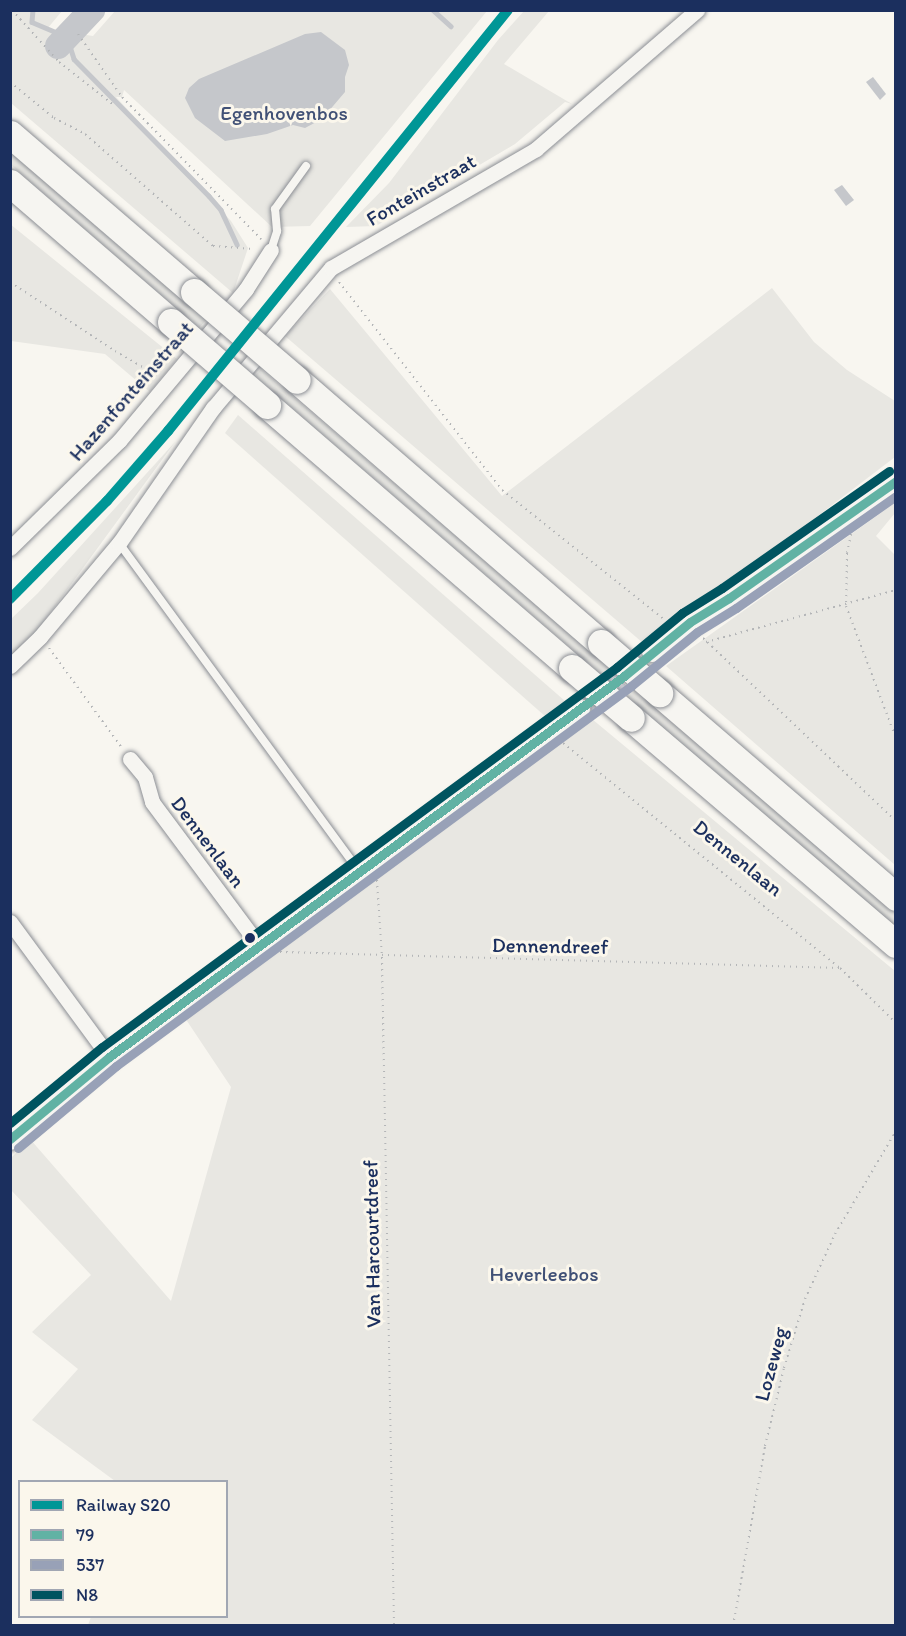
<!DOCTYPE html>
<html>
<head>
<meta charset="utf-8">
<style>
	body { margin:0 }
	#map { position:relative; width:906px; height:1636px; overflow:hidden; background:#f8f6f0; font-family:Itim,sans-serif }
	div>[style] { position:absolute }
	.green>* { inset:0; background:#e8e7e2 }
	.water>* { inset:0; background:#c5c7cb }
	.stream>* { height:4.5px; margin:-2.25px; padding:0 2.25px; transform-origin:2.25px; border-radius:2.25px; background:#c5c7cb }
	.river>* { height:26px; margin:-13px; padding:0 13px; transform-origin:13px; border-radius:13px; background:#c5c7cb }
	.secondary-tunnel>* { height:21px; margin-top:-10.5px; transform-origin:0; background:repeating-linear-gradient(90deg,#ccced3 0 21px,transparent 0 31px) }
	.path>* { height:2px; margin-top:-1px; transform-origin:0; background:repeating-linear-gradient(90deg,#b3b5b7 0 1.5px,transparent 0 6px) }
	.roads { filter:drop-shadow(0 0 2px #8b8e94) drop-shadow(0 0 2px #8b8e94) }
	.lane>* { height:8px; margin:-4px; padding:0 4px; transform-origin:4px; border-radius:4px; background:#f6f5f1 }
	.street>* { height:15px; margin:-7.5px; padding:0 7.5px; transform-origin:7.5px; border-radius:7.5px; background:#f6f5f1 }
	.secondary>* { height:21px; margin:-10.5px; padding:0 10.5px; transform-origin:10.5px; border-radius:10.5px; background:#f6f5f1 }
	.highway>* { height:27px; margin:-13.5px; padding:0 13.5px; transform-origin:13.5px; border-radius:13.5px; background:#f6f5f1 }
	.bridges { filter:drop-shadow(0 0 2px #8b8e94) drop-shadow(0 0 2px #8b8e94) }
	.highway-bridge>* { height:27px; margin:-13.5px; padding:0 13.5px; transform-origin:13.5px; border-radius:13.5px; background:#f6f5f1 }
	.bus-1>* { height:9px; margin:-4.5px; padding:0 4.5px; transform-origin:4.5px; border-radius:4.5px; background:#61b2a4 }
	.bus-2>* { height:9px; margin:-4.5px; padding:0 4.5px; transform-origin:4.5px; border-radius:4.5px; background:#98a1b7 }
	.bus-3>* { height:9px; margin:-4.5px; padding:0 4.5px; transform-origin:4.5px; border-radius:4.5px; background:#005460 }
	.rail-1>* { height:10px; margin:-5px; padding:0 5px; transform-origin:5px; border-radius:5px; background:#009696 }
	.dots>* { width:16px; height:16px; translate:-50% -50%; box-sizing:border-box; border:3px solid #fbf7ec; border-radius:50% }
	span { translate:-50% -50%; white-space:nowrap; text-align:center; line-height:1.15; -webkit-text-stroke:6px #fbf7ec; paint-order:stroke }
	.park-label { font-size:21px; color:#415176 }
	.street-label { font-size:21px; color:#1b2f5e }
	.frame { position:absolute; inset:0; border:12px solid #1b2f5e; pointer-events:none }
	.legend { position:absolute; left:18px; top:1480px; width:210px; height:138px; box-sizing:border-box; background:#fbf7ec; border:2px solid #a1a7b3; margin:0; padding:8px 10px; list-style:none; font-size:18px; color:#1b2f5e }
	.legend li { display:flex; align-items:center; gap:12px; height:30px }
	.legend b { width:30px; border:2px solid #a1a7b3 }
</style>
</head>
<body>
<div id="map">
	<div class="green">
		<div style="clip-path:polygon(11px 11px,62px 11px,47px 29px,93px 36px,115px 11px,487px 11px,310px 226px,272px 227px,124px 90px,122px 97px,116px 97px,231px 221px,248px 248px,233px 293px,11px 103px)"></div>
		<div style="clip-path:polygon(524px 11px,549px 11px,504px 64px,572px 104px,565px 102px,515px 144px,376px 226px,346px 227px,389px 183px,498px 40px)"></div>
		<div style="clip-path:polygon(10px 152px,206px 320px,199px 328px,11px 165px)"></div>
		<div style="clip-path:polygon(10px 224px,177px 359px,150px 392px,105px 354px,11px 341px)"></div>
		<div style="clip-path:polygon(772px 288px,814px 342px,847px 370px,895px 401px,895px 457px,747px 570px,742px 569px,643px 643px,285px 336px,330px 289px,502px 496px)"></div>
		<div style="clip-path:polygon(261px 369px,609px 668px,602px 675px,255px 376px)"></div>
		<div style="clip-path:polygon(238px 415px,565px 701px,546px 717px,225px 433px)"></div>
		<div style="clip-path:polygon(175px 442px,37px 631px,11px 657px,11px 619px,38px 593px)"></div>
		<div style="clip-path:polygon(895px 503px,895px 513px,876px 536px,895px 555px,895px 865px,666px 666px)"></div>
		<div style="clip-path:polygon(633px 689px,895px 913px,895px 927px,626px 697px)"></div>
		<div style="clip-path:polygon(592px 719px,895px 971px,895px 1625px,88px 1625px,91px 1617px,226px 1616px,226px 1482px,115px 1481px,32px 1420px,78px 1369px,32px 1332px,91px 1275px,11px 1190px,11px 1158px,30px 1139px,171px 1301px,231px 1087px,185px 1018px)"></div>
	</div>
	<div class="water">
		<div style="clip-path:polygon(321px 32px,345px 50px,349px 65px,345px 77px,345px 92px,322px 119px,305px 128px,293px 125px,267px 134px,225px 141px,195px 118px,185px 98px,189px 88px,199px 79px,305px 34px)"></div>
		<div style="clip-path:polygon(873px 77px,886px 94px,880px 100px,866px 82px)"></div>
		<div style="clip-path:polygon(842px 185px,854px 200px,846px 206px,834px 190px)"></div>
	</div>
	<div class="stream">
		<div style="left:33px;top:10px;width:12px;rotate:95deg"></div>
		<div style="left:32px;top:22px;width:38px;rotate:23deg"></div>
		<div style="left:67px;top:37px;width:23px;rotate:72deg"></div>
		<div style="left:74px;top:59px;width:192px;rotate:45.4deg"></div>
		<div style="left:209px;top:196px;width:18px;rotate:49deg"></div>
		<div style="left:221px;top:210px;width:38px;rotate:65deg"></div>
		<div style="left:433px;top:10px;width:24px;rotate:42deg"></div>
	</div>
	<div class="river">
		<div style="left:58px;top:46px;width:50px;rotate:-46.6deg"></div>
	</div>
	<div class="secondary-tunnel">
		<div style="left:579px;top:709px;width:61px;rotate:-36.3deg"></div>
		<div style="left:628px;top:673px;width:33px;rotate:-43deg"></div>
	</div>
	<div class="path">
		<div style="left:12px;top:10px;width:70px;rotate:47.9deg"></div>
		<div style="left:59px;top:62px;width:71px;rotate:38.2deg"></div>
		<div style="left:78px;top:34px;width:77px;rotate:55.1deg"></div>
		<div style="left:122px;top:97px;width:199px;rotate:45.6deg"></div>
		<div style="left:10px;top:82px;width:57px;rotate:39.3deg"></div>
		<div style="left:54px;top:118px;width:35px;rotate:27deg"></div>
		<div style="left:85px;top:134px;width:170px;rotate:41.2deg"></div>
		<div style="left:213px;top:246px;width:40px;rotate:4.3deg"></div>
		<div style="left:10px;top:282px;width:126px;rotate:33.3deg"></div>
		<div style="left:115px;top:351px;width:48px;rotate:30.3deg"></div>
		<div style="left:339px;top:282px;width:264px;rotate:51.9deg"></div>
		<div style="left:502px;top:490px;width:210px;rotate:38.6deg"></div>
		<div style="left:851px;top:534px;width:19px;rotate:102deg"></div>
		<div style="left:847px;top:553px;width:53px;rotate:91.1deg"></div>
		<div style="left:846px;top:606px;width:141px;rotate:69.3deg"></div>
		<div style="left:703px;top:638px;width:266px;rotate:43.5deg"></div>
		<div style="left:706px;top:642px;width:197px;rotate:-15.3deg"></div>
		<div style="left:49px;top:648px;width:124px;rotate:53.9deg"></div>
		<div style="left:563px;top:743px;width:357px;rotate:39.1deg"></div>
		<div style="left:840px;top:968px;width:78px;rotate:44.5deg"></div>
		<div style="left:377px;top:880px;width:77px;rotate:86.3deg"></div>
		<div style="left:382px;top:957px;width:669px;rotate:88.97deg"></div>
		<div style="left:280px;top:952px;width:560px;rotate:1.64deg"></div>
		<div style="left:733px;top:1626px;width:183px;rotate:-79.9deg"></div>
		<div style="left:765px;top:1446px;width:80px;rotate:-76.3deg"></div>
		<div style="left:784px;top:1368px;width:72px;rotate:-73.1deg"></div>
		<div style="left:805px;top:1299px;width:72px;rotate:-65.2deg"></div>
		<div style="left:835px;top:1234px;width:120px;rotate:-59.4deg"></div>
	</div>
	<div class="roads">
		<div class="lane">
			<div style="left:271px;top:250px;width:20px;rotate:-72deg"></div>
			<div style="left:277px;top:231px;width:22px;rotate:-95deg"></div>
			<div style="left:275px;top:209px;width:53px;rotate:-54.2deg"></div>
			<div style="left:119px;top:543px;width:406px;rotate:53.8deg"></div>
		</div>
		<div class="street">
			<div style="left:10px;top:548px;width:153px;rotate:-44.5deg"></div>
			<div style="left:119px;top:441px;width:198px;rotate:-50.1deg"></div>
			<div style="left:246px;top:289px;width:46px;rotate:-57.3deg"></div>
			<div style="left:10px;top:666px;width:42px;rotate:-44deg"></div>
			<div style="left:40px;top:637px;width:123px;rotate:-50deg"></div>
			<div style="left:119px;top:543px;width:165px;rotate:-55.2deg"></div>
			<div style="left:213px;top:408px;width:183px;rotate:-49.9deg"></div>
			<div style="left:331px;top:268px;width:237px;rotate:-30.1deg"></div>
			<div style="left:536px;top:149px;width:213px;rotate:-40.8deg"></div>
			<div style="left:130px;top:759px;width:23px;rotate:50deg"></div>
			<div style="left:145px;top:777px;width:26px;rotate:74deg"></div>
			<div style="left:152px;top:802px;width:181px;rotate:53.3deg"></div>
			<div style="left:10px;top:922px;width:167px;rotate:53.7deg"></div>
		</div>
		<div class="secondary">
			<div style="left:652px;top:651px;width:297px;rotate:-34.9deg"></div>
			<div style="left:10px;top:1139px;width:129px;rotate:-39.6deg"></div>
			<div style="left:109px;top:1057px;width:585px;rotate:-36.52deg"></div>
		</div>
		<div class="highway">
			<div style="left:10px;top:134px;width:243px;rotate:40.7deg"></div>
			<div style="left:10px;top:183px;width:213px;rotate:40.8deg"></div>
			<div style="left:297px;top:380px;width:402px;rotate:40.9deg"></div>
			<div style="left:267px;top:405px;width:403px;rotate:40.8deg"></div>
			<div style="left:659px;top:693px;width:313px;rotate:40.7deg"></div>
			<div style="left:631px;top:718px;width:348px;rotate:40.5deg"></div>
		</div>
	</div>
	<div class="bridges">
		<div class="highway-bridge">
			<div style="left:194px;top:292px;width:135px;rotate:40.5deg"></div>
			<div style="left:171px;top:322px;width:127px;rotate:40.8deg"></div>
			<div style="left:601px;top:643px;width:77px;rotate:40.8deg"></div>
			<div style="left:572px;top:668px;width:77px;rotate:40.3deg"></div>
		</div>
	</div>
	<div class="bus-1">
		<div style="left:10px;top:1139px;width:129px;rotate:-39.6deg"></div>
		<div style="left:109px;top:1057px;width:641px;rotate:-36.49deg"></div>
		<div style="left:624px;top:676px;width:85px;rotate:-39.3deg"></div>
		<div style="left:690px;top:622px;width:46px;rotate:-31.6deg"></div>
		<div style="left:729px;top:598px;width:204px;rotate:-35deg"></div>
	</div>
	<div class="bus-2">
		<div style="left:18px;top:1148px;width:128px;rotate:-39.9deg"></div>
		<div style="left:116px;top:1066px;width:640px;rotate:-36.42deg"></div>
		<div style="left:631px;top:686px;width:85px;rotate:-39.3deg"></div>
		<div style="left:697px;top:632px;width:46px;rotate:-31.6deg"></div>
		<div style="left:736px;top:608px;width:195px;rotate:-35deg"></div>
	</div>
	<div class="bus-3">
		<div style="left:10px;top:1123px;width:119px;rotate:-39.6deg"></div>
		<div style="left:102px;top:1047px;width:640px;rotate:-36.42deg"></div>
		<div style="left:617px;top:667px;width:85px;rotate:-39.7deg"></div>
		<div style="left:682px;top:613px;width:47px;rotate:-32deg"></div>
		<div style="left:722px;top:588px;width:204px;rotate:-35deg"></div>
	</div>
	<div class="rail-1">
		<div style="left:10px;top:599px;width:138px;rotate:-45.3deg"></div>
		<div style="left:107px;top:501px;width:93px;rotate:-48.9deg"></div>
		<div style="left:168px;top:431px;width:541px;rotate:-51.08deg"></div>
	</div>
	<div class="dots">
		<div style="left:250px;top:938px;background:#1b2f5e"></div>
	</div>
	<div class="park-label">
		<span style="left:284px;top:113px">Egenhovenbos</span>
		<span style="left:544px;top:1274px">Heverleebos</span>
	</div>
	<div class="street-label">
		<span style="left:421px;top:190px;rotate:-30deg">Fonteinstraat</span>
		<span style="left:131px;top:391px;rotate:-49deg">Hazenfonteinstraat</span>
		<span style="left:208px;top:842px;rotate:53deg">Dennenlaan</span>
		<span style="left:738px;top:858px;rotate:39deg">Dennenlaan</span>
		<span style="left:550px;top:946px;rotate:1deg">Dennendreef</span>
		<span style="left:372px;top:1244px;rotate:-91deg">Van Harcourtdreef</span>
		<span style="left:771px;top:1364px;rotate:-75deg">Lozeweg</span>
	</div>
	<div class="frame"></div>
	<ul class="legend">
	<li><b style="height:8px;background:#009696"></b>Railway S20</li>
	<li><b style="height:8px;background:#61b2a4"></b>79</li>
	<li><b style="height:8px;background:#98a1b7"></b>537</li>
	<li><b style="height:8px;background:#005460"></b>N8</li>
	</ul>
</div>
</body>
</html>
